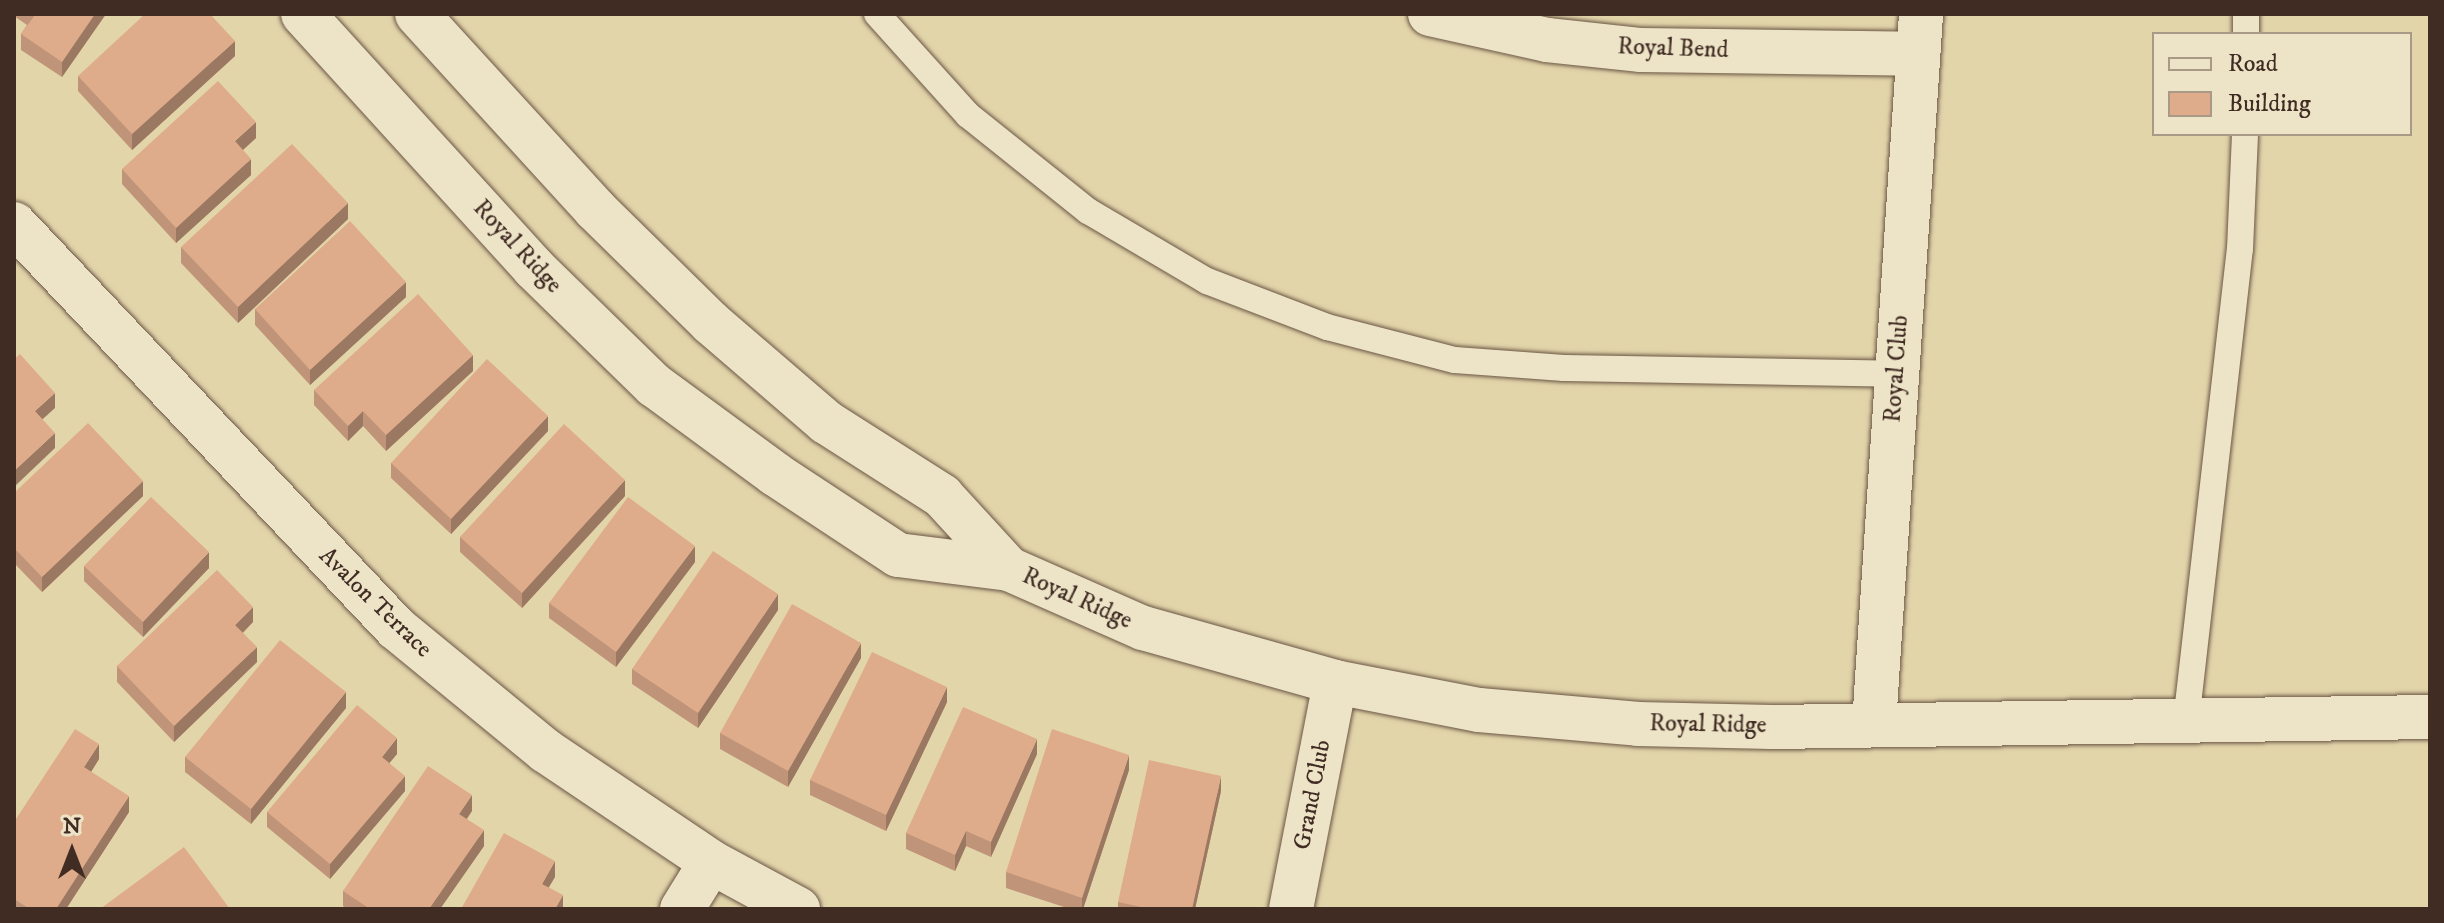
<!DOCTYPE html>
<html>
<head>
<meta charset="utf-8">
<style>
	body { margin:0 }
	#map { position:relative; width:2444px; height:923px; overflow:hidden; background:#e3d5aa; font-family:"IM FELL DW Pica",serif }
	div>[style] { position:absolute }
	.roads { filter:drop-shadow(0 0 2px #6a5645) drop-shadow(0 0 2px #6a5645) }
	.service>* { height:26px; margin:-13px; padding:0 13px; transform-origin:13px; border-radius:13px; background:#ede4c8 }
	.minor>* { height:44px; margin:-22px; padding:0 22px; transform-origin:22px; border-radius:22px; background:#ede4c8 }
	.tertiary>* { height:44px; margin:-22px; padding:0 22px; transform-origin:22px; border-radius:22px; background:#ede4c8 }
	.wall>* { inset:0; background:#bf9478 }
	.shaded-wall>* { inset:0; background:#9b7861 }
	.building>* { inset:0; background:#deac8b }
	span { translate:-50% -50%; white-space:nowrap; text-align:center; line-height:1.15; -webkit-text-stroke:7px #ede4c8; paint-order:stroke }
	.street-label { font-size:24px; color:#412c23 }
	.frame { position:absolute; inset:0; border:16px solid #412c23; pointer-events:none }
	.legend { position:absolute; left:2152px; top:32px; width:260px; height:104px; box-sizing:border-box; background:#ede4c8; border:2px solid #a89a86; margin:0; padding:10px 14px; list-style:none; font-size:24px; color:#412c23 }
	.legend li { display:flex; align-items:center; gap:16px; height:40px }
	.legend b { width:40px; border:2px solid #a89a86 }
	.north { position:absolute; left:32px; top:811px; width:80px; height:80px; -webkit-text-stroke:6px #ede4c8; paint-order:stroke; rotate:0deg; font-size:22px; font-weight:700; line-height:32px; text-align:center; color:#412c23 }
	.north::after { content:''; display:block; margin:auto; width:28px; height:36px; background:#412c23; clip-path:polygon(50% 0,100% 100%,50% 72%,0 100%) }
</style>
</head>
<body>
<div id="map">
	<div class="roads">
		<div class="service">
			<div style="left:877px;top:14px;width:136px;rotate:48deg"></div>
			<div style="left:968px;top:115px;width:154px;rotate:38.7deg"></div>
			<div style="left:1088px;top:211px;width:138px;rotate:30.5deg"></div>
			<div style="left:1207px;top:281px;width:129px;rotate:21deg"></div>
			<div style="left:1327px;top:327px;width:132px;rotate:14.5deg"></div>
			<div style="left:1455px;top:360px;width:109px;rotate:4.2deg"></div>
			<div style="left:1564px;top:368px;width:333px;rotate:1deg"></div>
			<div style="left:2246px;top:34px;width:20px;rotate:-90deg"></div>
			<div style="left:2186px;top:722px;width:476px;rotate:-83.5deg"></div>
			<div style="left:2240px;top:249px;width:115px;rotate:-87.5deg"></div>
		</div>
		<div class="minor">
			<div style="left:1430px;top:14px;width:120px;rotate:12.5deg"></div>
			<div style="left:1547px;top:40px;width:95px;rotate:6.1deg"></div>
			<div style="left:1641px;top:50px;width:277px;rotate:0.8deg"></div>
			<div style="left:14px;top:224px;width:556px;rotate:46.6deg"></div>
			<div style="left:396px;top:628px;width:194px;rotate:39.4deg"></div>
			<div style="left:546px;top:751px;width:199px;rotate:33.9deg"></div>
			<div style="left:711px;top:862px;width:99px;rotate:28.4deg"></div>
			<div style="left:1874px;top:724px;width:712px;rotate:-86.21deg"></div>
			<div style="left:682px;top:909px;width:55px;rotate:-58.3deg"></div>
			<div style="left:1291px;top:909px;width:231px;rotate:-79deg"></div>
		</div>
		<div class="tertiary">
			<div style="left:303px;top:14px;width:343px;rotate:47.7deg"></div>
			<div style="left:534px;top:268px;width:168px;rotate:44.3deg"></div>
			<div style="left:654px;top:385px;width:150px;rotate:36.3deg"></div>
			<div style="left:775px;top:474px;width:147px;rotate:33.4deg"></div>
			<div style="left:898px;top:555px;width:112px;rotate:7.2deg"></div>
			<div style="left:1009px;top:569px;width:146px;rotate:23.8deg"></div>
			<div style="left:1143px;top:628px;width:199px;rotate:15.7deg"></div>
			<div style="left:1335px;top:682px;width:147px;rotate:11deg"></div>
			<div style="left:1479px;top:710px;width:160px;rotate:5deg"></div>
			<div style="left:1638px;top:724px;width:134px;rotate:1.3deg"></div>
			<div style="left:1772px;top:727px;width:658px;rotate:-0.87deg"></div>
			<div style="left:417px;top:14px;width:264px;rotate:47.6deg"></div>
			<div style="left:595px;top:209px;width:163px;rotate:44.5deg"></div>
			<div style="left:711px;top:323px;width:152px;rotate:40.7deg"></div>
			<div style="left:826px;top:422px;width:138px;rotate:32.5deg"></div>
			<div style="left:942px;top:496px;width:99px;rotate:47.5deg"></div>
		</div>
	</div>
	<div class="wall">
		<div style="clip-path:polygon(14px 14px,106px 14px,62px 77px,21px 50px,21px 34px,27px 25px,14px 16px)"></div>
		<div style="clip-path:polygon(235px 56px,132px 150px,78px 91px,78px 76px)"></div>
		<div style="clip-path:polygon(256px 138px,243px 150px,251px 175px,176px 243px,122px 184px,122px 169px)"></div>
		<div style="clip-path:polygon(348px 219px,238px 323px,181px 263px,181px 247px)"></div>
		<div style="clip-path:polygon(406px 297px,310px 385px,255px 325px,255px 309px)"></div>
		<div style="clip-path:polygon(473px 371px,386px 451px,363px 426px,348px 441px,314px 405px,314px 390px)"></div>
		<div style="clip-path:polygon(548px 431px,451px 534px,391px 478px,391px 463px)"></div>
		<div style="clip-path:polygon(14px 493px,143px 496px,42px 592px,14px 563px)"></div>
		<div style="clip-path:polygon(625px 496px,522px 608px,460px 552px,460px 537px)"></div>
		<div style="clip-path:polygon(695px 562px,616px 667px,549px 618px,549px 603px)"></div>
		<div style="clip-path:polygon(84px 566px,209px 568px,143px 637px,84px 581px)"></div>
		<div style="clip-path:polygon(778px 610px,698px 728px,632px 684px,632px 669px)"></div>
		<div style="clip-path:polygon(253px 622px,243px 633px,257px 662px,174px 742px,117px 682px,117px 666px)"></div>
		<div style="clip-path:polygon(861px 658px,788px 787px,720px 749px,720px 733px)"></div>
		<div style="clip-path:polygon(947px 702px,886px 831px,810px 795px,810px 780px)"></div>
		<div style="clip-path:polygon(346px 708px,251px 824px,185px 772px,185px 757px)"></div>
		<div style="clip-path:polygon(397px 754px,389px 763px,405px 791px,330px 879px,267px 827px,267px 812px)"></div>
		<div style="clip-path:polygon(1037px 754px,991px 857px,966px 846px,955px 871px,906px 849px,906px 833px)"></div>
		<div style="clip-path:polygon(99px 759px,91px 772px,129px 812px,66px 909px,14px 909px,14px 822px)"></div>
		<div style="clip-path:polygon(1129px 770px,1083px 909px,1070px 909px,1006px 888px,1006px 872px)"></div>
		<div style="clip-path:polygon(1221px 791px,1195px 909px,1118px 909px,1118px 902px)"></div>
		<div style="clip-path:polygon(472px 811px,467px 819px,484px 846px,440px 909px,347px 909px,343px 906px,343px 891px)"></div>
	</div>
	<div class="shaded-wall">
		<div style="clip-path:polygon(95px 14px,106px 14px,62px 77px,62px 62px)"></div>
		<div style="clip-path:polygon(235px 41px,235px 56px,132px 150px,132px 134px)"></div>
		<div style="clip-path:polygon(256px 122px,256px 138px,235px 157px,235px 141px)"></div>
		<div style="clip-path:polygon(251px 159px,251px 175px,176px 243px,176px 228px)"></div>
		<div style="clip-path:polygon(348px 203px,348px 219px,238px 323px,238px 307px)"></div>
		<div style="clip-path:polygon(406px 282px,406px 297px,310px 385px,310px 370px)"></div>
		<div style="clip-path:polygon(473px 355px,473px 371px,386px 451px,386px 435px)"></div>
		<div style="clip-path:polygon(55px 393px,55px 408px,35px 426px,35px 411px)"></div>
		<div style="clip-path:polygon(363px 411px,363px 426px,348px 441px,348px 426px)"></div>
		<div style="clip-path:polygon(548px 416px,548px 431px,451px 534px,451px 519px)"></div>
		<div style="clip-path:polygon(55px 433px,55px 448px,14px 487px,14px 471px)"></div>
		<div style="clip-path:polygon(625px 480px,625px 496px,522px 608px,522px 593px)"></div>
		<div style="clip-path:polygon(143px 481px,143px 496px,42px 592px,42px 577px)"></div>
		<div style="clip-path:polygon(695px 546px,695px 562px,616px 667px,616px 652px)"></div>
		<div style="clip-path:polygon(209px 552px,209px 568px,143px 637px,143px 622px)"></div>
		<div style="clip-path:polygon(778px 594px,778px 610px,698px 728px,698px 713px)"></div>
		<div style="clip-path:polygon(253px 607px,253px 622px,235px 640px,235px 625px)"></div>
		<div style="clip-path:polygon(861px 643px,861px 658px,788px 787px,788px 771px)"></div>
		<div style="clip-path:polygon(257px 647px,257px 662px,174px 742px,174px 726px)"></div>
		<div style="clip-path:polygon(947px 687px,947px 702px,886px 831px,886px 815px)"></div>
		<div style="clip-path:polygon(346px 692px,346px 708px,251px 824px,251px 809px)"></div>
		<div style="clip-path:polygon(397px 738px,397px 754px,382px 772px,382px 757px)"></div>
		<div style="clip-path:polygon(1037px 739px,1037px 754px,991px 857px,991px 842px)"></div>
		<div style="clip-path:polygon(99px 744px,99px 759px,84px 783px,84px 767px)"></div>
		<div style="clip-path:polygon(1129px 755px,1129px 770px,1083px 909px,1082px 909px,1082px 898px)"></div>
		<div style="clip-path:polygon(405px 776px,405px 791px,330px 879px,330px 864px)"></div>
		<div style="clip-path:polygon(1221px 776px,1221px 791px,1195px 909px,1192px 909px)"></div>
		<div style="clip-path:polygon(472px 795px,472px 811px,459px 829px,459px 814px)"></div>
		<div style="clip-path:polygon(129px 796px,129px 812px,66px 909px,56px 909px)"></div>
		<div style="clip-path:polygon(484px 830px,484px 846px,440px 909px,429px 909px)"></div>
		<div style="clip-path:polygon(966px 831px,966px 846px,955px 871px,955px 855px)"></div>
		<div style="clip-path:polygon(555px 861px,555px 877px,542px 899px,542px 884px)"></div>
		<div style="clip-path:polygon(563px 895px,563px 909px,555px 909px)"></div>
	</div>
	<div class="building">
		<div style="clip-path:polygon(34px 14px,95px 14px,62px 62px,21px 34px,35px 15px)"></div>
		<div style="clip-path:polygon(145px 14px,210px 14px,235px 41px,132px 134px,78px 76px)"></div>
		<div style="clip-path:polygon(218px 81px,256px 122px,235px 141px,251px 159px,176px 228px,122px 169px)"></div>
		<div style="clip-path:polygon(292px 144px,348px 203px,238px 307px,181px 247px)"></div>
		<div style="clip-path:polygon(350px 221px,406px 282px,310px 370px,255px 309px)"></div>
		<div style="clip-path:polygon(418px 294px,473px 355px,386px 435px,363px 411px,348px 426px,314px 390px)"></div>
		<div style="clip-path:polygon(20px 354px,55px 393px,35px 411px,55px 433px,14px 471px,14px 359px)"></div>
		<div style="clip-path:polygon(487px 359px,548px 416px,451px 519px,391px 463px)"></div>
		<div style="clip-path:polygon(88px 423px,143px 481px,42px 577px,14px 548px,14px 493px)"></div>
		<div style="clip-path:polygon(564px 424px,625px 480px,522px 593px,460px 537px)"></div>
		<div style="clip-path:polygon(151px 497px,209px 552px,143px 622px,84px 566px)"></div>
		<div style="clip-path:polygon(628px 497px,695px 546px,616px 652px,549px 603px)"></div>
		<div style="clip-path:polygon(713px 551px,778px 594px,698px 713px,632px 669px)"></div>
		<div style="clip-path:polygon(217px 570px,253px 607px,235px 625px,257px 647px,174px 726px,117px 666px)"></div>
		<div style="clip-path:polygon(792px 604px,861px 643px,788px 771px,720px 733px)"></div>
		<div style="clip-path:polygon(280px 640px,346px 692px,251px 809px,185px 757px)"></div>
		<div style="clip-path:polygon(872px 652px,947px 687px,886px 815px,810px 780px)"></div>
		<div style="clip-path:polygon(357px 705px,397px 738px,382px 757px,405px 776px,330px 864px,267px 812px)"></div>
		<div style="clip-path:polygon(963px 707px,1037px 739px,991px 842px,966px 831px,955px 855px,906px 833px)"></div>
		<div style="clip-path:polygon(75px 729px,99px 744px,84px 767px,129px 796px,56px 909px,30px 909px,14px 899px,14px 822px)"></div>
		<div style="clip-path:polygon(1052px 729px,1129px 755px,1082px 898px,1006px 872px)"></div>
		<div style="clip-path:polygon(1149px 760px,1221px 776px,1192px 909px,1150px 909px,1118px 902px)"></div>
		<div style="clip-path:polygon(428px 766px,472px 795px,459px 814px,484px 830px,429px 909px,370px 909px,343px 891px)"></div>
		<div style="clip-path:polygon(504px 833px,555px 861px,542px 884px,563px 895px,555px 909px,461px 909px)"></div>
		<div style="clip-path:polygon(184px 847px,230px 909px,100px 909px)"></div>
	</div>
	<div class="street-label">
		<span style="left:1673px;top:49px;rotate:2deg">Royal Bend</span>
		<span style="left:517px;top:247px;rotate:47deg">Royal Ridge</span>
		<span style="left:1897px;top:369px;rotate:-86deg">Royal Club</span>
		<span style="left:1077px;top:599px;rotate:24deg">Royal Ridge</span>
		<span style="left:375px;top:603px;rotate:44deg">Avalon Terrace</span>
		<span style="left:1708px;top:725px;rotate:1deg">Royal Ridge</span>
		<span style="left:1313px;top:795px;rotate:-79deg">Grand Club</span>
	</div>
	<div class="frame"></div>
	<ul class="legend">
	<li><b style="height:10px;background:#ede4c8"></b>Road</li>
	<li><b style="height:22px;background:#deac8b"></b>Building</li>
	</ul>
	<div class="north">N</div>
</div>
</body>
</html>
